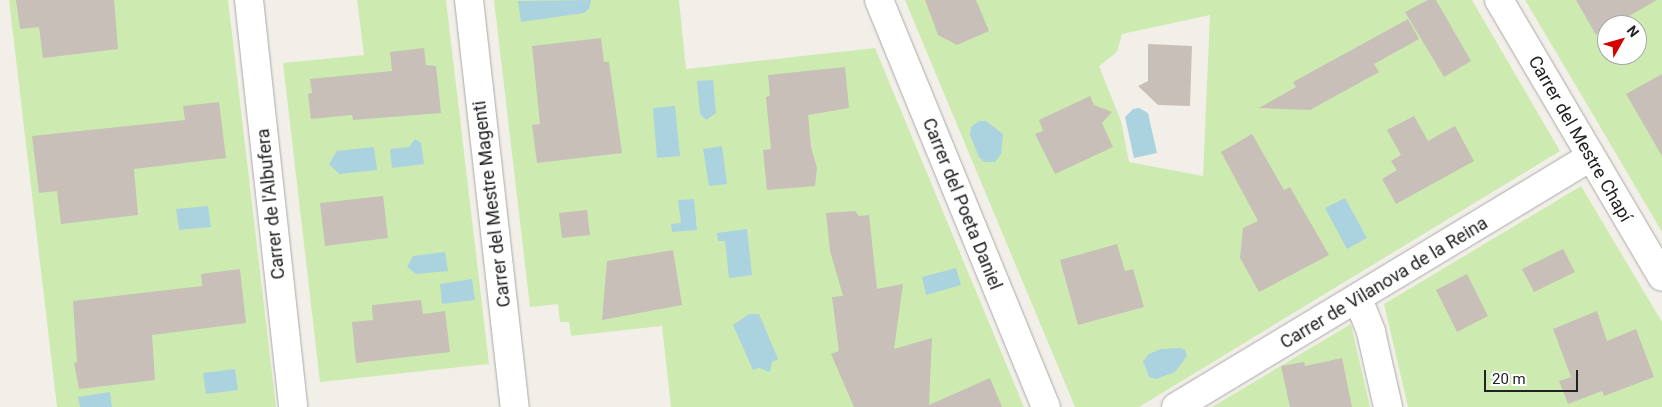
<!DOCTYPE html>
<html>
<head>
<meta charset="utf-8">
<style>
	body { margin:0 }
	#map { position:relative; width:1662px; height:407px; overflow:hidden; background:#f2efe9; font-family:Roboto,sans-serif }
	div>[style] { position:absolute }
	.grass>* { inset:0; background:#cdebb0 }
	.water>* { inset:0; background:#aad3df }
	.building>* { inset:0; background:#c7bfb8 }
	.roads { filter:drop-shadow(0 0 1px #a9a9a9) drop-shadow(0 0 1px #a9a9a9) }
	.minor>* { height:28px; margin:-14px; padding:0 14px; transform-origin:14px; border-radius:14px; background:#fff }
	span { translate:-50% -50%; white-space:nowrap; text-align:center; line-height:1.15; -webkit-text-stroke:4.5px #fff; paint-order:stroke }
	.street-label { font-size:18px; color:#222 }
	.north { position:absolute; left:1597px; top:15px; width:50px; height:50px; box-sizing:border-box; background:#fff; border:1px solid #a7a7a7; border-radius:50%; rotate:52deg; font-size:14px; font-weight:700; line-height:20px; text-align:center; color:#222 }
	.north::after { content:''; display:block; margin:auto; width:18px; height:22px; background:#d40000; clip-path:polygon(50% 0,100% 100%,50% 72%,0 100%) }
	.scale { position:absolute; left:1484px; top:370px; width:94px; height:22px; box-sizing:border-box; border:2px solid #222; border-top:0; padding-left:6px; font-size:15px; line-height:18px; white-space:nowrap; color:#222; -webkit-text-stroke:4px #fff; paint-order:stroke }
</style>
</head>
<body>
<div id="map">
	<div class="grass">
		<div style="clip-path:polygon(9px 0,228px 0,276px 407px,57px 407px)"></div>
		<div style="clip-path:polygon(357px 0,446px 0,489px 364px,320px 382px,283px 63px,364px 55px)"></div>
		<div style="clip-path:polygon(494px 0,679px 0,686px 69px,875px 48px,1024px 407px,671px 407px,662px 326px,571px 336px,569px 322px,560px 322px,558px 304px,530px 307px)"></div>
		<div style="clip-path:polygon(evenodd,905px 0,1472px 0,1560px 151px,1139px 407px,1075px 407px,905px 0,1210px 15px,1203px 176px,1129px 162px,1121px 121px,1099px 66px,1117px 52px,1122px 34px,1210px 15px)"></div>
		<div style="clip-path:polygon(evenodd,1525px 0,1662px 0,1662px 232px,1582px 96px,1525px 0,1607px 25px,1637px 25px,1637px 55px,1607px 55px,1607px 25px)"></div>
		<div style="clip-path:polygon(1581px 186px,1662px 322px,1662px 407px,1408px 407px,1384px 304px)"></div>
		<div style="clip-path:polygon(1351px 324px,1370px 407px,1212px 407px)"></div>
	</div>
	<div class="water">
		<div style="clip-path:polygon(591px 0,589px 9px,584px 13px,521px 22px,518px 1px)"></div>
		<div style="clip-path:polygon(713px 80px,716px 113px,706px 120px,700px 114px,697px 81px)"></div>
		<div style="clip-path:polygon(675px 106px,680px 156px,657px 158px,653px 108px)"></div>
		<div style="clip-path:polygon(1139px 108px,1148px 113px,1157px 153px,1134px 158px,1125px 117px,1133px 109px)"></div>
		<div style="clip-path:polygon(979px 121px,986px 121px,1003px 134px,1001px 154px,995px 162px,984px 162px,979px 157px,970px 135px,971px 127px)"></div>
		<div style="clip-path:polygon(415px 139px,421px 143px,424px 164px,392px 168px,390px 149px,409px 147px)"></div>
		<div style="clip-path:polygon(722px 146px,727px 184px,709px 186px,703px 149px)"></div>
		<div style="clip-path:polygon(374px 147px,377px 170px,339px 174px,329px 164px,337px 151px)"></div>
		<div style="clip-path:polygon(1345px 198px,1367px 238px,1347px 249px,1325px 208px)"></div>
		<div style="clip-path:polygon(694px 199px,697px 230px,672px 232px,671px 224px,681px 223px,678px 200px)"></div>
		<div style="clip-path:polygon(208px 206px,211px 227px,179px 230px,176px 209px)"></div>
		<div style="clip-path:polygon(747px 229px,752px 275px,729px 278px,725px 241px,718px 241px,717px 233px)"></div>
		<div style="clip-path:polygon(445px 252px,448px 271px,416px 274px,407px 267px,413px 256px)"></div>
		<div style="clip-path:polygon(956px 268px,961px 285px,926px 295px,922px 277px)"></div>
		<div style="clip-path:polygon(472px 279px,475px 300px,442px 304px,440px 284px)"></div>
		<div style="clip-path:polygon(749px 314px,759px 314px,778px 359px,772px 362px,770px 372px,759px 368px,753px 370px,733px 325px)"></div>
		<div style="clip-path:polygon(1180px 348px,1185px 350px,1187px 356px,1175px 372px,1156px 379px,1149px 377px,1143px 361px,1149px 354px,1161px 349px)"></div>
		<div style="clip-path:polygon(235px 369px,238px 390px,206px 394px,203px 373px)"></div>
		<div style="clip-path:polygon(110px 392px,112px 407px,80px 407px,78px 397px)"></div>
	</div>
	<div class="building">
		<div style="clip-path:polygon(16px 0,114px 0,118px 49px,43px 58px,39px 27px,20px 29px)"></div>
		<div style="clip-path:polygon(925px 0,976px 0,989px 31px,957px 45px,938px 35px)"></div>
		<div style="clip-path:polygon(1428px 0,1436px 0,1471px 61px,1444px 77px,1405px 12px)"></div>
		<div style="clip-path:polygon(1576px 0,1657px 0,1613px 25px,1607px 25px,1596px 35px)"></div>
		<div style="clip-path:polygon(1408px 19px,1419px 39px,1374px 64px,1379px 72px,1310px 110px,1259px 108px,1296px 87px,1293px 82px)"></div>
		<div style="clip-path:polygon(601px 38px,604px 62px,609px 62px,622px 153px,537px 163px,532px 125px,540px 124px,532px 46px)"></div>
		<div style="clip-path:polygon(1148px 44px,1192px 46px,1190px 106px,1158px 105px,1138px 86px,1148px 81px)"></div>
		<div style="clip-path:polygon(424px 48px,426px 65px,436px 66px,441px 113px,353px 120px,352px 115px,311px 119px,308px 94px,312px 93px,310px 79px,392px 71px,390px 52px)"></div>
		<div style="clip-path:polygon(845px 67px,849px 108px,808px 115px,811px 147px,817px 168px,815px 186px,767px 190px,763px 150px,771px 149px,766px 97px,770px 96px,768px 75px)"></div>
		<div style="clip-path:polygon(1662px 74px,1662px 156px,1626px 94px)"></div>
		<div style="clip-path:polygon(1090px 96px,1094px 105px,1112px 112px,1102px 123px,1113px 147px,1055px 174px,1035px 134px,1043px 131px,1039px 120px)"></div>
		<div style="clip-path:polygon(219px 102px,226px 158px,134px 169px,138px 215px,61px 224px,57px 191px,39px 193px,32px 136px,185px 120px,183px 106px)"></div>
		<div style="clip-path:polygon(1414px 116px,1428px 141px,1455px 126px,1474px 161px,1396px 204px,1382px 179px,1397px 170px,1391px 161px,1401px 155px,1387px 130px)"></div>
		<div style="clip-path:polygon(1252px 134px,1284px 190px,1290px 187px,1329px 255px,1259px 292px,1240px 258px,1243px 228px,1258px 221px,1221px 152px)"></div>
		<div style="clip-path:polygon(383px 196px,388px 238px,325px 246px,320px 203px)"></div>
		<div style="clip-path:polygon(587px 210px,590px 235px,562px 238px,559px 213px)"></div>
		<div style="clip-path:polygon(855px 211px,859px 216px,869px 215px,877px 289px,903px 284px,894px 349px,932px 338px,929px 405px,990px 378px,1002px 407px,854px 407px,831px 354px,839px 351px,832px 297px,843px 296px,830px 251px,826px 213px)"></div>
		<div style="clip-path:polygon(1117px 244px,1125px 271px,1133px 269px,1144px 307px,1078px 325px,1060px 260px)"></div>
		<div style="clip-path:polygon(1563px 249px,1575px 272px,1534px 292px,1522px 269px)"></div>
		<div style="clip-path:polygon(673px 250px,682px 305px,602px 320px,607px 261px)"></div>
		<div style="clip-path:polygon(240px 269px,246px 323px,152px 335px,155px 380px,79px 389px,74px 363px,77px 362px,73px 301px,202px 286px,201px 274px)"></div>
		<div style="clip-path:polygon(1467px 274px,1488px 316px,1457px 332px,1436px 290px)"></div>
		<div style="clip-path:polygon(421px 300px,423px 314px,445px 311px,450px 352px,356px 363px,352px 322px,373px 320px,372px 305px)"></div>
		<div style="clip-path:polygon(1597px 311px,1607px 341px,1636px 329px,1654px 377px,1604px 396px,1602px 391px,1568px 404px,1559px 381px,1571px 377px,1553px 329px)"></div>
		<div style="clip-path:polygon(1342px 358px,1352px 407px,1290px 407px,1281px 366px,1304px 362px,1305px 366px)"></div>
	</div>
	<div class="roads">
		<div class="minor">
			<div style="left:249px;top:0;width:409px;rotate:83.8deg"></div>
			<div style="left:469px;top:0;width:410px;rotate:83.6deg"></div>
			<div style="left:879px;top:0;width:440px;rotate:67.7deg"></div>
			<div style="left:1499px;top:0;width:321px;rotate:59.5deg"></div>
			<div style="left:1358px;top:299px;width:35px;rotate:68deg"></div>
			<div style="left:1371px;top:332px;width:77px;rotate:77.2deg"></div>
			<div style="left:1176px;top:407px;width:484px;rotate:-31.1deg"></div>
		</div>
	</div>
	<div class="street-label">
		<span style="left:1580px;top:139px;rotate:60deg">Carrer del Mestre Chapí</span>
		<span style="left:271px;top:204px;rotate:-96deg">Carrer de l'Albufera</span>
		<span style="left:492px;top:204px;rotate:-97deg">Carrer del Mestre Magenti</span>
		<span style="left:962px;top:204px;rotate:68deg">Carrer del Poeta Daniel</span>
		<span style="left:1384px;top:283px;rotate:-31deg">Carrer de Vilanova de la Reina</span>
	</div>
	<div class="north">N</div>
	<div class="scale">20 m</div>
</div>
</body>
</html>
